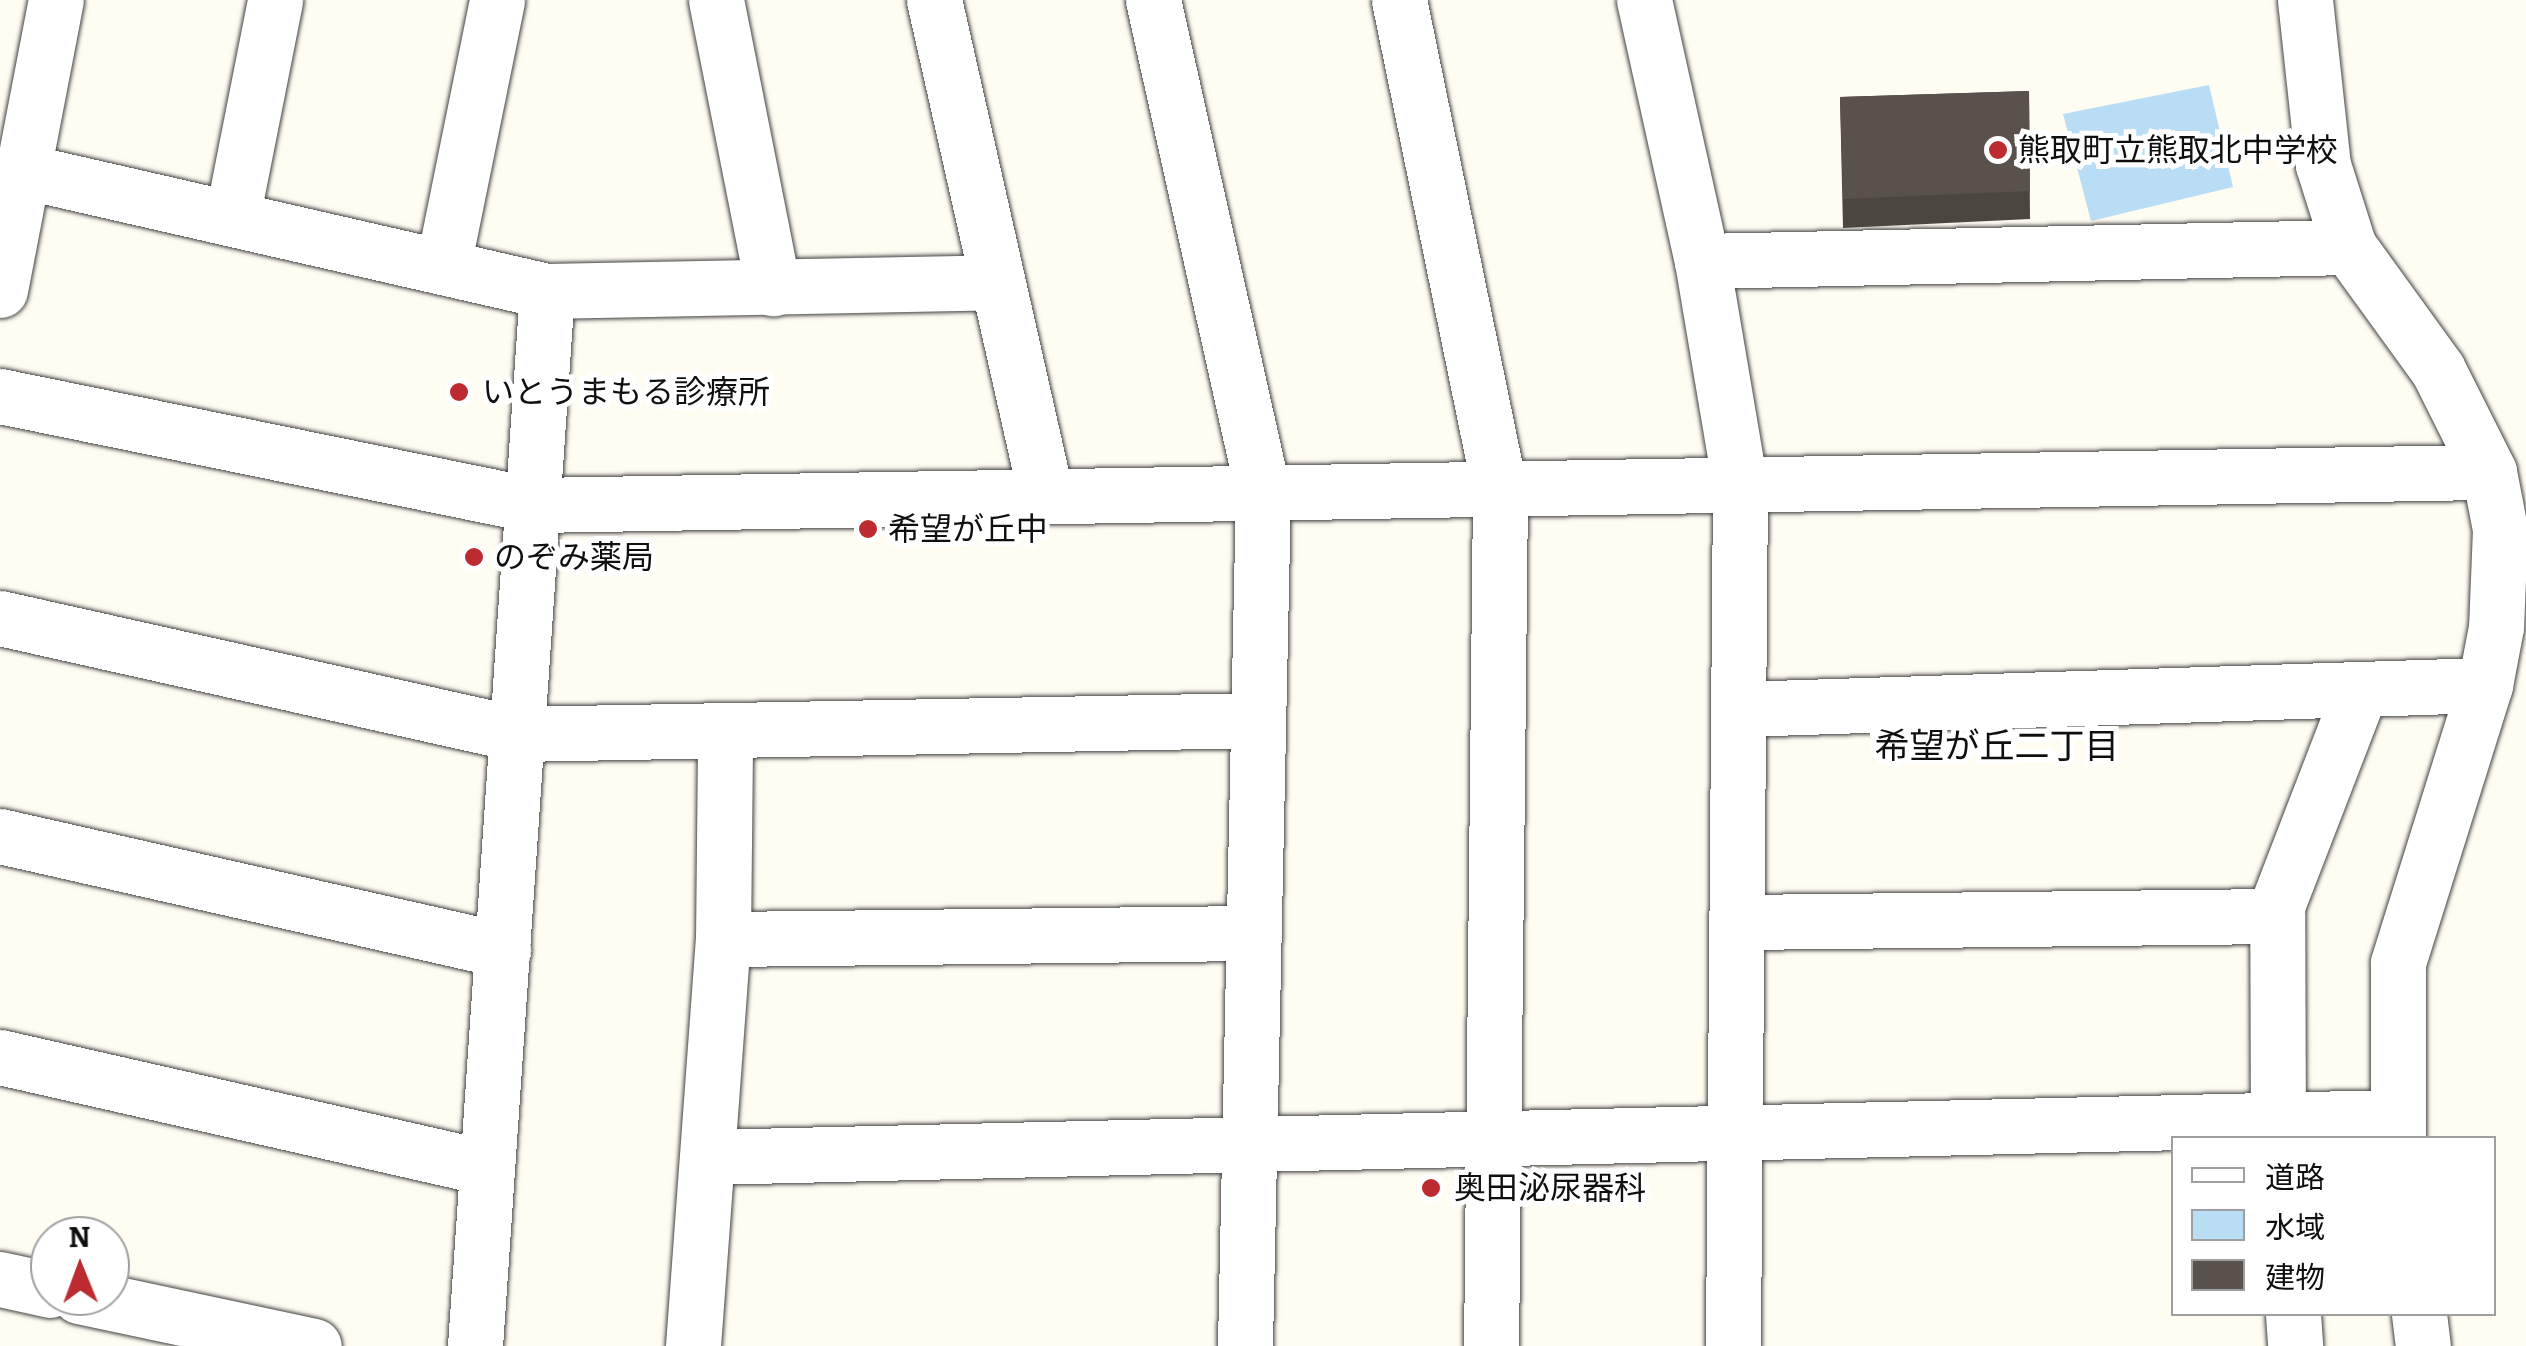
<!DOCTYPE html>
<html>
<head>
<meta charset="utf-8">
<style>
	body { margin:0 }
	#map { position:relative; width:2526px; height:1346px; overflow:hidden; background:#fffcf2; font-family:Bitter,"Noto Sans JP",serif }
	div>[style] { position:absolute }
	.water>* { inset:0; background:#b8ddf5 }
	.roads { filter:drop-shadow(0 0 2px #424242) drop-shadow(0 0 2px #424242) }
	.minor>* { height:55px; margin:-27.5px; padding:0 27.5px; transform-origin:27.5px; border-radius:27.5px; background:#fff }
	.wall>* { inset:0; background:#4c4641 }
	.building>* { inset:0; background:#58514c }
	.dots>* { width:28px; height:28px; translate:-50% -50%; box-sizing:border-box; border:5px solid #fff; border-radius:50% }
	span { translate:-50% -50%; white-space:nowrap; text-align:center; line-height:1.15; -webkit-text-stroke:10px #fff; paint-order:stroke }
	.poi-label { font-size:32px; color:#0f0f0f }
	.left { translate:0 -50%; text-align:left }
	.neighbourhood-label { font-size:35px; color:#0f0f0f }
	.legend { position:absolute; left:2171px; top:1136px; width:325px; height:180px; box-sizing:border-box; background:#fff; border:2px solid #9f9f9f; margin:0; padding:12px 18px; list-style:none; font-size:30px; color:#0f0f0f }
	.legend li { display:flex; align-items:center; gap:20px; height:50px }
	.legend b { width:50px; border:2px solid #9f9f9f }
	.north { position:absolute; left:30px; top:1216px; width:100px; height:100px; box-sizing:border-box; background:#fff; border:2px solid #9f9f9f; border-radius:50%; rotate:359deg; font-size:28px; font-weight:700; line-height:40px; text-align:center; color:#0f0f0f }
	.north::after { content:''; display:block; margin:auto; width:35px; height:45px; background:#bc2b30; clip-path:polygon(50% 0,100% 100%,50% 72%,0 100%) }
</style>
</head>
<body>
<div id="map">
	<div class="water">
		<div style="clip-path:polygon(2209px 85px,2233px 187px,2091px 221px,2063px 114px)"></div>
	</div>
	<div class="roads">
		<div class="minor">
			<div style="left:716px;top:0;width:294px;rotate:78.8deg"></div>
			<div style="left:934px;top:0;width:508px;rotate:77.28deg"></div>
			<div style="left:1153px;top:0;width:505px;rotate:77.42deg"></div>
			<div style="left:1263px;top:493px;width:853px;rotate:91.21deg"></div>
			<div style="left:1399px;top:0;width:502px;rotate:78.4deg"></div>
			<div style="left:1500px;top:492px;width:854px;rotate:90.6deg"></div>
			<div style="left:1644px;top:0;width:267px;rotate:77.5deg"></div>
			<div style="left:1702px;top:261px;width:228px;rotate:80.4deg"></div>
			<div style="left:1740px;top:486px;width:860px;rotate:90.47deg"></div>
			<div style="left:2305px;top:0;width:166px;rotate:83.8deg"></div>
			<div style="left:2323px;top:165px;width:86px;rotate:72.4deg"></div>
			<div style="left:2349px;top:247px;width:152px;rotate:54.1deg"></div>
			<div style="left:2438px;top:370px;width:114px;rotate:63.4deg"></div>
			<div style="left:2489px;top:472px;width:58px;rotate:79.1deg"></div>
			<div style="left:2500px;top:529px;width:98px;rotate:92.3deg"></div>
			<div style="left:2496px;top:627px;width:59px;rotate:100.7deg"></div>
			<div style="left:2485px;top:685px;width:291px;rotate:107.4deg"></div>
			<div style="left:2398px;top:963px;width:175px;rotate:90deg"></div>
			<div style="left:23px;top:171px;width:538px;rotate:12.9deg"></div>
			<div style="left:547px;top:291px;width:449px;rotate:-1.1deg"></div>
			<div style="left:232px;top:218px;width:222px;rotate:-78.8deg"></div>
			<div style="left:1702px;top:261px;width:647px;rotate:-1.24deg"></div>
			<div style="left:443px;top:266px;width:271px;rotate:-78.5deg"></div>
			<div style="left:0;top:290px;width:295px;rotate:-79.1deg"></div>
			<div style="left:0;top:396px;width:545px;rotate:11.54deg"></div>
			<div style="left:534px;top:505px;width:1955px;rotate:-0.97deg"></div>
			<div style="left:0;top:618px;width:531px;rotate:12.62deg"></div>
			<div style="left:518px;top:734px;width:740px;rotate:-1.08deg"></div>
			<div style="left:1741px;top:709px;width:744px;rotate:-1.85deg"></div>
			<div style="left:0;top:836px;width:516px;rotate:12.77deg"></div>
			<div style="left:1739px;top:922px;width:538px;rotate:-0.64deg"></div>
			<div style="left:723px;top:939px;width:530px;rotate:-0.65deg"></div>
			<div style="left:0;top:1057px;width:498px;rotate:12.8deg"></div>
			<div style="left:2278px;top:1138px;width:232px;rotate:-90.2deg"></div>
			<div style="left:2277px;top:906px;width:227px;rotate:-68.9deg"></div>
			<div style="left:708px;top:1157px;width:1687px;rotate:-1.36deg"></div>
			<div style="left:0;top:1279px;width:51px;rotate:12.4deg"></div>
			<div style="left:79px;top:1296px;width:240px;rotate:12deg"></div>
			<div style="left:2293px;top:1314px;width:32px;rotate:86deg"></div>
			<div style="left:2419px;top:1314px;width:32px;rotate:83deg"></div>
			<div style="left:475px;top:1346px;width:1057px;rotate:-86.1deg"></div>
			<div style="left:693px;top:1346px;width:408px;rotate:-85.8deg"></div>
			<div style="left:723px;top:939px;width:206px;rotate:-89.4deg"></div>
		</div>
	</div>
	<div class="wall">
		<div style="clip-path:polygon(2029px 91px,2030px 219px,1843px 228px,1840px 97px)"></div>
	</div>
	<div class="building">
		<div style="clip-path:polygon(2029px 91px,2030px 191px,1843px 199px,1840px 97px)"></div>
	</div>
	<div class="dots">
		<div style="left:1998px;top:150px;background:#bc2b30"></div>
		<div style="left:459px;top:392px;background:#bc2b30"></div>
		<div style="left:868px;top:529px;background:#bc2b30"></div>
		<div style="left:474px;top:557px;background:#bc2b30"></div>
		<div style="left:1431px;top:1188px;background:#bc2b30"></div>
	</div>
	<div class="poi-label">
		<span class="left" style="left:2018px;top:150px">熊取町立熊取北中学校</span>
		<span class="left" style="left:482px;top:392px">いとうまもる診療所</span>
		<span class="left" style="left:888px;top:529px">希望が丘中</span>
		<span class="left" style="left:494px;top:557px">のぞみ薬局</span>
		<span class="left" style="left:1454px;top:1188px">奥田泌尿器科</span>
	</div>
	<div class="neighbourhood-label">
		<span style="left:1997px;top:746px">希望が丘二丁目</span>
	</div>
	<ul class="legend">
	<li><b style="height:12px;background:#fff"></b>道路</li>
	<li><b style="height:28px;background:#b8ddf5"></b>水域</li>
	<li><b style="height:28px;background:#58514c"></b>建物</li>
	</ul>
	<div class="north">N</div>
</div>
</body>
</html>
